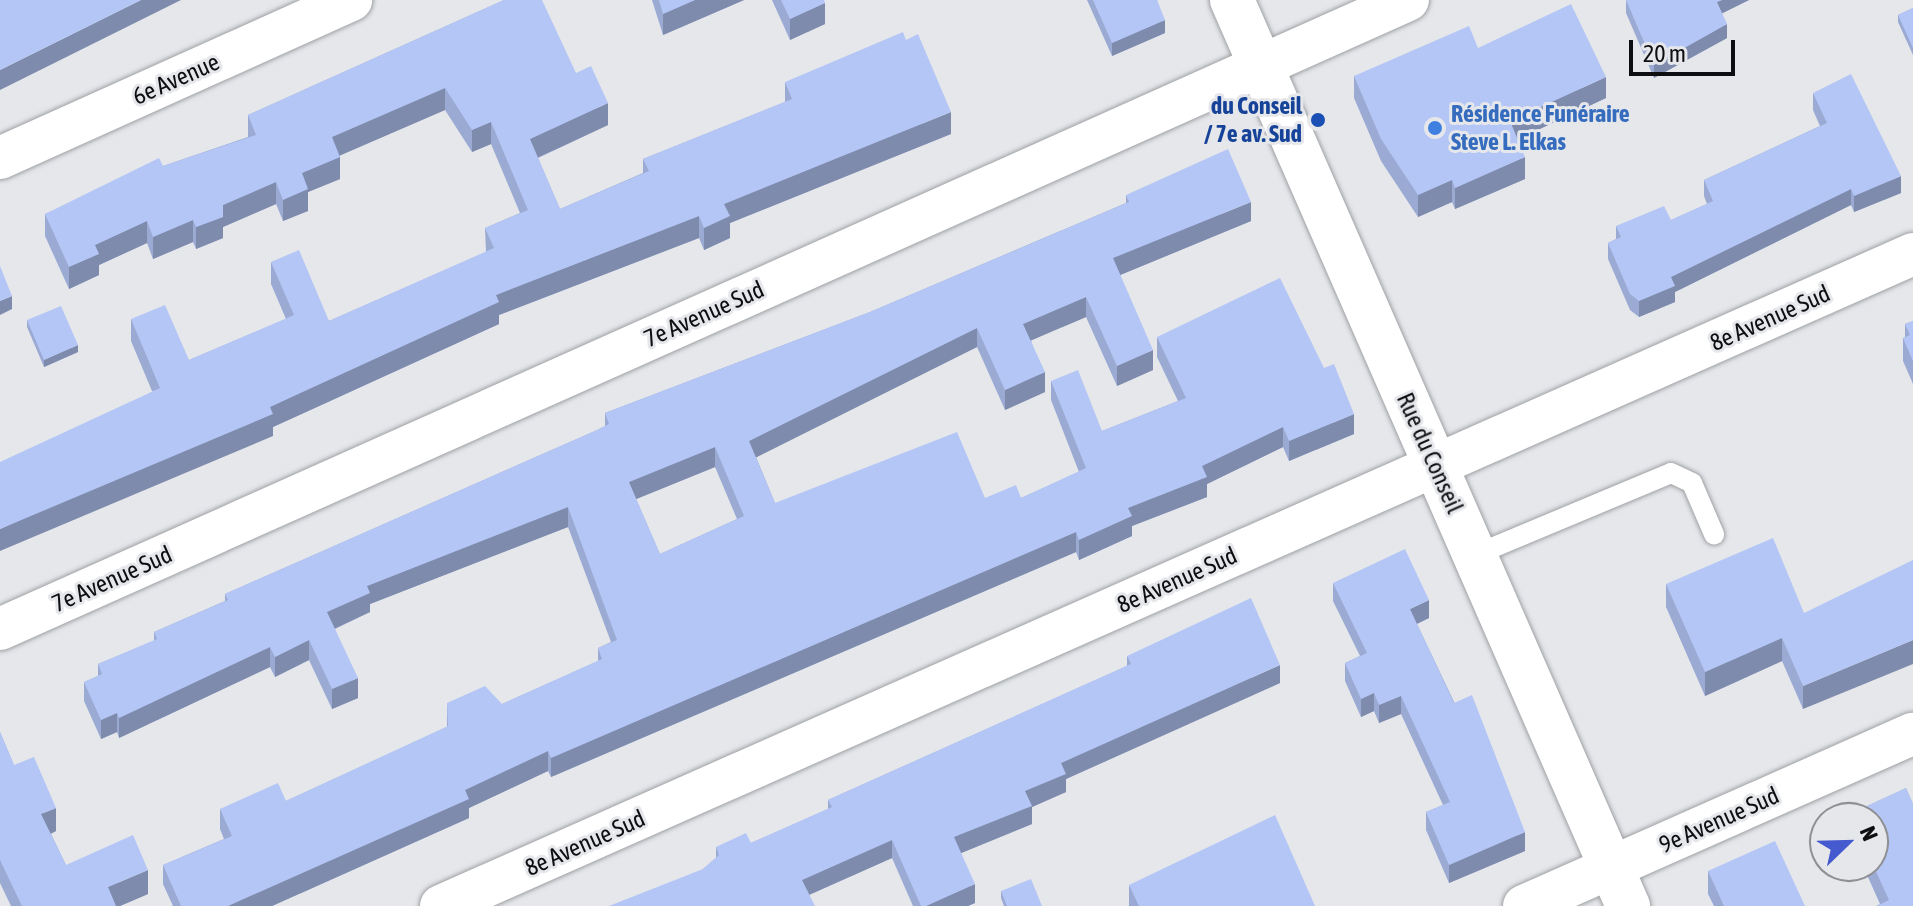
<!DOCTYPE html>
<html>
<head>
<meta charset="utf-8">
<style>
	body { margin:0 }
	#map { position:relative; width:1913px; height:906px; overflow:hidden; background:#e5e7eb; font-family:"Asap Condensed",sans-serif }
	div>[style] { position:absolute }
	.roads { filter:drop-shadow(0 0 2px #9fa1a4) drop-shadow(0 0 2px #9fa1a4) }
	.lane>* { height:20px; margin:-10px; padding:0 10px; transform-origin:10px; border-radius:10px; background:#fff }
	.street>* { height:42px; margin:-21px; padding:0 21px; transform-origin:21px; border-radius:21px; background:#fff }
	.secondary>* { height:44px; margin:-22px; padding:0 22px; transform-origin:22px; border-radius:22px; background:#fff }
	.wall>* { inset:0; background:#9baad3 }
	.shaded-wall>* { inset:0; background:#7e8bac }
	.building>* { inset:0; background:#b4c6f5 }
	.dots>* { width:22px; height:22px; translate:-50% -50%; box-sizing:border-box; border:4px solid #e5e7eb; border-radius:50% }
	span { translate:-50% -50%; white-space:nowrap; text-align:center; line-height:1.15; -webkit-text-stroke:6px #e5e7eb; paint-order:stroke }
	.street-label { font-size:24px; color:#0e0e10 }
	.transit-label { font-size:24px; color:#164399; font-weight:700 }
	.right { translate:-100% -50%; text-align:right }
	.shop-label { font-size:24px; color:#366cbe; font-weight:700 }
	.left { translate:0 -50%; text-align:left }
	.north { position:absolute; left:1809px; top:802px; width:80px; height:80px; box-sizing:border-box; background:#e5e7eb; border:2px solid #8f9093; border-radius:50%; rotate:67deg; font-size:22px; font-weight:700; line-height:32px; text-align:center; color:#0e0e10 }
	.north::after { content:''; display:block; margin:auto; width:28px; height:36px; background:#455ace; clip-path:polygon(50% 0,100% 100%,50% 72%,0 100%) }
	.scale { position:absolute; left:1629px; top:40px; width:106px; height:36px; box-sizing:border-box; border:4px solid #0e0e10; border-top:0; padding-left:10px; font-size:24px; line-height:28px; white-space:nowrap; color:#0e0e10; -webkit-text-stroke:6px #e5e7eb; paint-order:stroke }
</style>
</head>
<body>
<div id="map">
	<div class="roads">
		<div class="lane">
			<div style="left:1475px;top:555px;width:212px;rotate:-22.7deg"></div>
			<div style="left:1671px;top:473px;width:23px;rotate:25deg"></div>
			<div style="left:1692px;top:483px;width:56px;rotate:66.7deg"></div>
		</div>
		<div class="street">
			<div style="left:0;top:158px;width:385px;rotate:-24.2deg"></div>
			<div style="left:0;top:629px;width:1542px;rotate:-24.07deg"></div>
			<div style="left:441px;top:906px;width:1610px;rotate:-23.89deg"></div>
			<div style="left:1524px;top:906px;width:425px;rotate:-23.9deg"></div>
		</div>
		<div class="secondary">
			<div style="left:1232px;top:0;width:989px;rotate:66.39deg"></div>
		</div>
	</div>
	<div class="wall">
		<div style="clip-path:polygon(504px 0,576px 73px,608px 125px,538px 158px,560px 209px,643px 173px,643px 159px,785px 102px,785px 82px,951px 134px,730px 223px,730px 238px,704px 250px,699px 238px,499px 315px,499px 324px,273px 427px,273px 436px,152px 391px,131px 341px,131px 319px,189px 360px,286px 319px,271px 284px,271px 262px,329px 321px,486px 252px,485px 228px,520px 213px,491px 144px,472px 152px,445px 110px,340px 155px,340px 179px,308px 192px,308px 211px,283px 221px,276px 204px,223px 227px,223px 238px,196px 249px,193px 242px,153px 259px,147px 243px,99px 265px,99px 275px,69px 289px,45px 236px,45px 214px,163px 166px,248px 137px,248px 115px)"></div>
		<div style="clip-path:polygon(652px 0,744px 0,663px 35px)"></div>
		<div style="clip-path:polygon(772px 0,824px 0,825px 24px,790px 40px)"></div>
		<div style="clip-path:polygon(1087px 0,1157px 0,1165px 33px,1112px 56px)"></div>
		<div style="clip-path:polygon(1626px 0,1749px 0,1722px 13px,1727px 38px,1654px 78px,1626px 13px)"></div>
		<div style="clip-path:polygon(1913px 8px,1913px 55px,1898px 22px,1898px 15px)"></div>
		<div style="clip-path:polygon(1478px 48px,1606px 98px,1518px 139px,1525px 179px,1455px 209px,1452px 202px,1418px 217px,1381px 161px,1354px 98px,1354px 76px)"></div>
		<div style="clip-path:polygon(1813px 93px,1901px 193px,1854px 212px,1851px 205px,1675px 292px,1675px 302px,1639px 317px,1630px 310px,1608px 259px,1608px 243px,1616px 239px,1616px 226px,1671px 220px,1707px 204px,1704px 196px,1704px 180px,1820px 126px,1813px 110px)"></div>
		<div style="clip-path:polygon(evenodd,1126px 195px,1251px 221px,1120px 275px,1153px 370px,1117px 386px,1086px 317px,1031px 340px,1045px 392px,1005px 410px,977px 347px,756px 457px,775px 503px,1021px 498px,1079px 472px,1051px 400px,1051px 381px,1102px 431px,1178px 401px,1157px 357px,1157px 337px,1354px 434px,1289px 461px,1283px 447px,1207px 484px,1207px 497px,1132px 526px,1132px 536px,1079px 560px,1076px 552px,551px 777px,548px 771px,469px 808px,469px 818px,272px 906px,173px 906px,163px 884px,163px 865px,224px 839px,220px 829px,220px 809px,286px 801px,447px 727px,447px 703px,502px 704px,598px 661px,598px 648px,611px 642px,568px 527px,370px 604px,370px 612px,335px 629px,358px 698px,332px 709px,309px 660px,275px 677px,270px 667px,119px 738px,117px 732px,101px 739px,84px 701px,84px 682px,98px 676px,98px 664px,154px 641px,154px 632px,225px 601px,225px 594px,595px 431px,605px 426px,605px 413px,870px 312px,1126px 203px,1126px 195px,715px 467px,737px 519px,660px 554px,636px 499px,715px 467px)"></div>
		<div style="clip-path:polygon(27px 320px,78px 352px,44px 367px,27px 327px)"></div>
		<div style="clip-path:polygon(1913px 321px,1913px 384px,1903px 361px,1903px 338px,1905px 337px,1905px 324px)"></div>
		<div style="clip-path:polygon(1333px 583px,1429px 618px,1417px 624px,1525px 851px,1449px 883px,1426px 830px,1426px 812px,1443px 805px,1401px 714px,1379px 723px,1374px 711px,1361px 717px,1345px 681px,1345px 663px,1360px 656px,1333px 601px)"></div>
		<div style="clip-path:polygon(1666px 584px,1804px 613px,1803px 709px,1782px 661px,1705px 696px,1666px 607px)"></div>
		<div style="clip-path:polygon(1127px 656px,1280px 683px,1066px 779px,1066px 792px,1032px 807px,1032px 824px,961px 853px,975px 903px,968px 906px,913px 906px,892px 858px,809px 895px,703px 869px,716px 858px,716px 847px,751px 843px,828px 809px,828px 800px,1127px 666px)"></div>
		<div style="clip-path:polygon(0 732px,14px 765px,56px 831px,51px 834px,66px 865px,148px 894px,120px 906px,11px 906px,0 883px)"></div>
		<div style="clip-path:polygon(1906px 788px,1913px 804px,1913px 906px,1876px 906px,1880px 904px,1863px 866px,1873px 866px,1873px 818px,1850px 818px,1850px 814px)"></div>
		<div style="clip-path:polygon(1708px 871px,1805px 906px,1714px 906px,1708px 894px)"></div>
		<div style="clip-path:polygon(1129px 885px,1315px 906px,1129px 906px)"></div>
		<div style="clip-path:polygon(1001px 891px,1042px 906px,1004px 906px,1001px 898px)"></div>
	</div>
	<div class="shaded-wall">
		<div style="clip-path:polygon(141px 0,181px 0,0 90px,0 70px)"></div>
		<div style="clip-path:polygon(695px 0,744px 0,663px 35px,663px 14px)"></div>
		<div style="clip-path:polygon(1722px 0,1749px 0,1717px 16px,1717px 2px)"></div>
		<div style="clip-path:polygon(825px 3px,825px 24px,790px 40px,790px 19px)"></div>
		<div style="clip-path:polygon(1165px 20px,1165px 33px,1112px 56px,1112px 43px)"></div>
		<div style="clip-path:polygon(1727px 24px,1727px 38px,1654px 78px,1654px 65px)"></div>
		<div style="clip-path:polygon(1606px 77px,1606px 98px,1510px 143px,1510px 121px)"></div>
		<div style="clip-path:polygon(445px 88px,445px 110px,332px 159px,332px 137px)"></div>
		<div style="clip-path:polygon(608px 103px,608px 125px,530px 161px,530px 139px)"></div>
		<div style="clip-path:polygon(951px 112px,951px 134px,730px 223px,730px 238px,704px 250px,704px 228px,724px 204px)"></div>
		<div style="clip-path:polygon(491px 122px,491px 144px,472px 152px,472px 130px)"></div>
		<div style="clip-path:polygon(340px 157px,340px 179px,308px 192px,308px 211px,283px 221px,283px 200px,302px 173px)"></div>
		<div style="clip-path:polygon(1525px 157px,1525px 179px,1455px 209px,1455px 188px)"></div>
		<div style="clip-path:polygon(1901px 176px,1901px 193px,1854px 212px,1854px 196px)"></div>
		<div style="clip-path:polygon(1452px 180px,1452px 202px,1418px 217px,1418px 195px)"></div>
		<div style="clip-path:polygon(276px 182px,276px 204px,223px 227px,223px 205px)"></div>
		<div style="clip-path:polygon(1851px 189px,1851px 205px,1675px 292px,1675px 302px,1639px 317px,1639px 301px,1671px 277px)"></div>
		<div style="clip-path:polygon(1251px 202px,1251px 221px,1113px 278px,1113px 258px)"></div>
		<div style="clip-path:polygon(699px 216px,699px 238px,499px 315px,499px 324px,273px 427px,273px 436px,0 551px,0 529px,270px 407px,496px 295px)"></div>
		<div style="clip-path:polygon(223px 217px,223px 238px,196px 249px,196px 227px)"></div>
		<div style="clip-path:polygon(193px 220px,193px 242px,153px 259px,153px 237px)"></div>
		<div style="clip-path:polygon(147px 221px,147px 243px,99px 265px,99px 275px,69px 289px,69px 267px,95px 245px)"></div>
		<div style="clip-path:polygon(12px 296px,12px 309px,0 315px,0 301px)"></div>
		<div style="clip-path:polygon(1086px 297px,1086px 317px,1023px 344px,1023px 324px)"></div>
		<div style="clip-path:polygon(977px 328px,977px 347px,749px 461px,749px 441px)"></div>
		<div style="clip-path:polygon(78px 345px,78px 352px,44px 367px,44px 360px)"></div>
		<div style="clip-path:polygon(1153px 350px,1153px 370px,1117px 386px,1117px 366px)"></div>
		<div style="clip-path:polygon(1045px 372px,1045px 392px,1005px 410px,1005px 390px)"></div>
		<div style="clip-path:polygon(1354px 414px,1354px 434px,1289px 461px,1289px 441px)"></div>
		<div style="clip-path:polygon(1283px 427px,1283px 447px,1207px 484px,1207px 497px,1132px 526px,1132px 536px,1079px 560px,1079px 540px,1128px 508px,1202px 466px)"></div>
		<div style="clip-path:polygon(715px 447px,715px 467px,629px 502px,629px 482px)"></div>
		<div style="clip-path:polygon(568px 507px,568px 527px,370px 604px,370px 612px,327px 632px,327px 612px,367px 586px)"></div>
		<div style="clip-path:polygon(1076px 532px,1076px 552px,551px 777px,551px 758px)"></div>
		<div style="clip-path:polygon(1429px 600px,1429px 618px,1410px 627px,1410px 609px)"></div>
		<div style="clip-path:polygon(1782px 638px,1782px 661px,1705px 696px,1705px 672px)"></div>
		<div style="clip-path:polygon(309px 640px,309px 660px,275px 677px,275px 657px)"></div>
		<div style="clip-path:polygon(1913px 640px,1913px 664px,1803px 709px,1803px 686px)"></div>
		<div style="clip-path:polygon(270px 647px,270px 667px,119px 738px,119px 718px)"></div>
		<div style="clip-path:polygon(1280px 665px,1280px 683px,1066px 779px,1066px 792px,1032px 807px,1032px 824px,954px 856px,954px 837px,1061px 763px)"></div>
		<div style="clip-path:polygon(358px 678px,358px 698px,332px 709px,332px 689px)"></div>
		<div style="clip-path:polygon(1374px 693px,1374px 711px,1361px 717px,1361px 699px)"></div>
		<div style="clip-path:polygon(1401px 696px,1401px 714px,1379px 723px,1379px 705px)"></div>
		<div style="clip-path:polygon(117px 713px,117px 732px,101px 739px,101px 720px)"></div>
		<div style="clip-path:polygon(548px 751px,548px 771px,469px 808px,469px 818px,272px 906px,228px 906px,465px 790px)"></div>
		<div style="clip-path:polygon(56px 808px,56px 831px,41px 838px,41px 814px)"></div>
		<div style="clip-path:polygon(1525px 832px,1525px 851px,1449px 883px,1449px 865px)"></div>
		<div style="clip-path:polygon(892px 840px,892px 858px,802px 898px,802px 880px)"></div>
		<div style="clip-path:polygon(148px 870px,148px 894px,120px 906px,108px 906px,108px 887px)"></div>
		<div style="clip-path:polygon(975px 884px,975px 903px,968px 906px,926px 906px)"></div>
	</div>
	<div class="building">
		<div style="clip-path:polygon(0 0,141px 0,0 70px)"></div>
		<div style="clip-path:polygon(504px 0,542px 0,576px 73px,591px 66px,608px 103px,530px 139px,560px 209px,649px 171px,643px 159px,792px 99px,785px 82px,903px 32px,906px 40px,918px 34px,951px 112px,724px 204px,730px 216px,704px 228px,699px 216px,496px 295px,499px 302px,270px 407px,273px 414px,0 529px,0 462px,160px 388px,131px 319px,165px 305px,189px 360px,294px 315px,271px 262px,299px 250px,329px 321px,494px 248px,485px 228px,528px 210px,491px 122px,472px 130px,445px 88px,332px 137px,340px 157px,302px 173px,308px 189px,283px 200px,276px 182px,223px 205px,223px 217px,196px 227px,193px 220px,153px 237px,147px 221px,95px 245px,99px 254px,69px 267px,45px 214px,159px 158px,163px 166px,256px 135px,248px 115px)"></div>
		<div style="clip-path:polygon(659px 0,695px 0,663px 14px)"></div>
		<div style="clip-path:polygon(781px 0,824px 0,825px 3px,790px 19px)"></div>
		<div style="clip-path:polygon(1093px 0,1157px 0,1165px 20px,1112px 43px)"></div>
		<div style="clip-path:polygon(1626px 0,1722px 0,1717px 2px,1727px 24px,1654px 65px)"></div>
		<div style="clip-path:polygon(1571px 4px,1606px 77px,1510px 121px,1525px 157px,1455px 188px,1452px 180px,1418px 195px,1381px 139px,1354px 76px,1469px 26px,1478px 48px)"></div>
		<div style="clip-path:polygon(1913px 8px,1913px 48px,1898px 15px)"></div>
		<div style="clip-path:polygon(1851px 74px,1901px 176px,1854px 196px,1851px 189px,1671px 277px,1675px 286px,1639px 301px,1630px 294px,1608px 243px,1621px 237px,1616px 226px,1664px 206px,1671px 220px,1713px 201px,1704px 180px,1827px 123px,1813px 93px)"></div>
		<div style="clip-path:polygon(evenodd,1228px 149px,1251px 202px,1113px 258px,1153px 350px,1117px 366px,1086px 297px,1023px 324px,1045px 372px,1005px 390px,977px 328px,749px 441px,775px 503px,957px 432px,985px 498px,1016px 485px,1021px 498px,1086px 468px,1051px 381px,1078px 370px,1102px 431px,1186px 398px,1157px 337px,1280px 278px,1324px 368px,1334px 364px,1354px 414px,1289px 441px,1283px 427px,1202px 466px,1207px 477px,1128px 508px,1132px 516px,1079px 540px,1076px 532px,551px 758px,548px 751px,465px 790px,469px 799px,228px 906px,181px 906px,163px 865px,232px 836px,220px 809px,278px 783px,286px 801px,448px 726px,447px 703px,485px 686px,502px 704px,602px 659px,598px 648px,617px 640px,568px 507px,367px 586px,370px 593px,327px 612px,358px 678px,332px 689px,309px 640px,275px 657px,270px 647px,119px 718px,117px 713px,101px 720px,84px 682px,102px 674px,98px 664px,157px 639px,154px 632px,228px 600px,225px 594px,595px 431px,609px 424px,605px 413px,870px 312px,1129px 202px,1126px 195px,1228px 149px,715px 447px,744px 516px,660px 554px,629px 482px,715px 447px)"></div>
		<div style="clip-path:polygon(0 266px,12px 296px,0 301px)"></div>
		<div style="clip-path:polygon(61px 306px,78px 345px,44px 360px,27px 320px)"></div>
		<div style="clip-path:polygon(1913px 321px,1913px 361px,1903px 338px,1910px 335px,1905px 324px)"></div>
		<div style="clip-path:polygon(1773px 538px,1804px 613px,1913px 560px,1913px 640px,1803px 686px,1782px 638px,1705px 672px,1666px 584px)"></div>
		<div style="clip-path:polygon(1405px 549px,1429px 600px,1410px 609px,1454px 703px,1472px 695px,1525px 832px,1449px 865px,1426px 812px,1450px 802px,1401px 696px,1379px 705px,1374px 693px,1361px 699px,1345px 663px,1367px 653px,1333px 583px)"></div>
		<div style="clip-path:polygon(1251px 598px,1280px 665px,1061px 763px,1066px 774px,1025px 791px,1032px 806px,954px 837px,975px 884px,926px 906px,921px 906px,892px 840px,802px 880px,815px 906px,609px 906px,703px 869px,719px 855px,716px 847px,746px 833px,751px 843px,832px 807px,828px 800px,1131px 664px,1127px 656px)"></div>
		<div style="clip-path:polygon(0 732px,14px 765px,34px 757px,56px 808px,41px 814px,66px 865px,133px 835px,148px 870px,108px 887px,116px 906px,22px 906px,0 860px)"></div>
		<div style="clip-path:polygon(1906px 788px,1913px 804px,1913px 906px,1877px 906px,1889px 900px,1873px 865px,1873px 818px,1852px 818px,1850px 814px)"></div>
		<div style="clip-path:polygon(1275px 815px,1315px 906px,1139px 906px,1129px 885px)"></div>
		<div style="clip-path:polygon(1775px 841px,1805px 906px,1724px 906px,1708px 871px)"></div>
		<div style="clip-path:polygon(1031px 879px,1042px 906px,1007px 906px,1001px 891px)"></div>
	</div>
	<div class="dots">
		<div style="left:1318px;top:120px;background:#1a4fb4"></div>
		<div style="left:1435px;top:128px;background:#3f7fe0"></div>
	</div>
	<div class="street-label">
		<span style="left:176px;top:79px;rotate:-24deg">6e Avenue</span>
		<span style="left:704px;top:314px;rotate:-24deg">7e Avenue Sud</span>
		<span style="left:1770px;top:318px;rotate:-24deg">8e Avenue Sud</span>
		<span style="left:1430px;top:453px;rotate:66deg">Rue du Conseil</span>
		<span style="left:112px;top:579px;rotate:-24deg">7e Avenue Sud</span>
		<span style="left:1177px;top:580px;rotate:-24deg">8e Avenue Sud</span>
		<span style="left:1719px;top:820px;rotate:-24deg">9e Avenue Sud</span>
		<span style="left:585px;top:843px;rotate:-24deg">8e Avenue Sud</span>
	</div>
	<div class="transit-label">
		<span class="right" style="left:1302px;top:120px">du Conseil<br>/ 7e av. Sud</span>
	</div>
	<div class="shop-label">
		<span class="left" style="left:1451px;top:128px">Résidence Funéraire<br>Steve L. Elkas</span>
	</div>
	<div class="north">N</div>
	<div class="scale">20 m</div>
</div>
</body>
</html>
